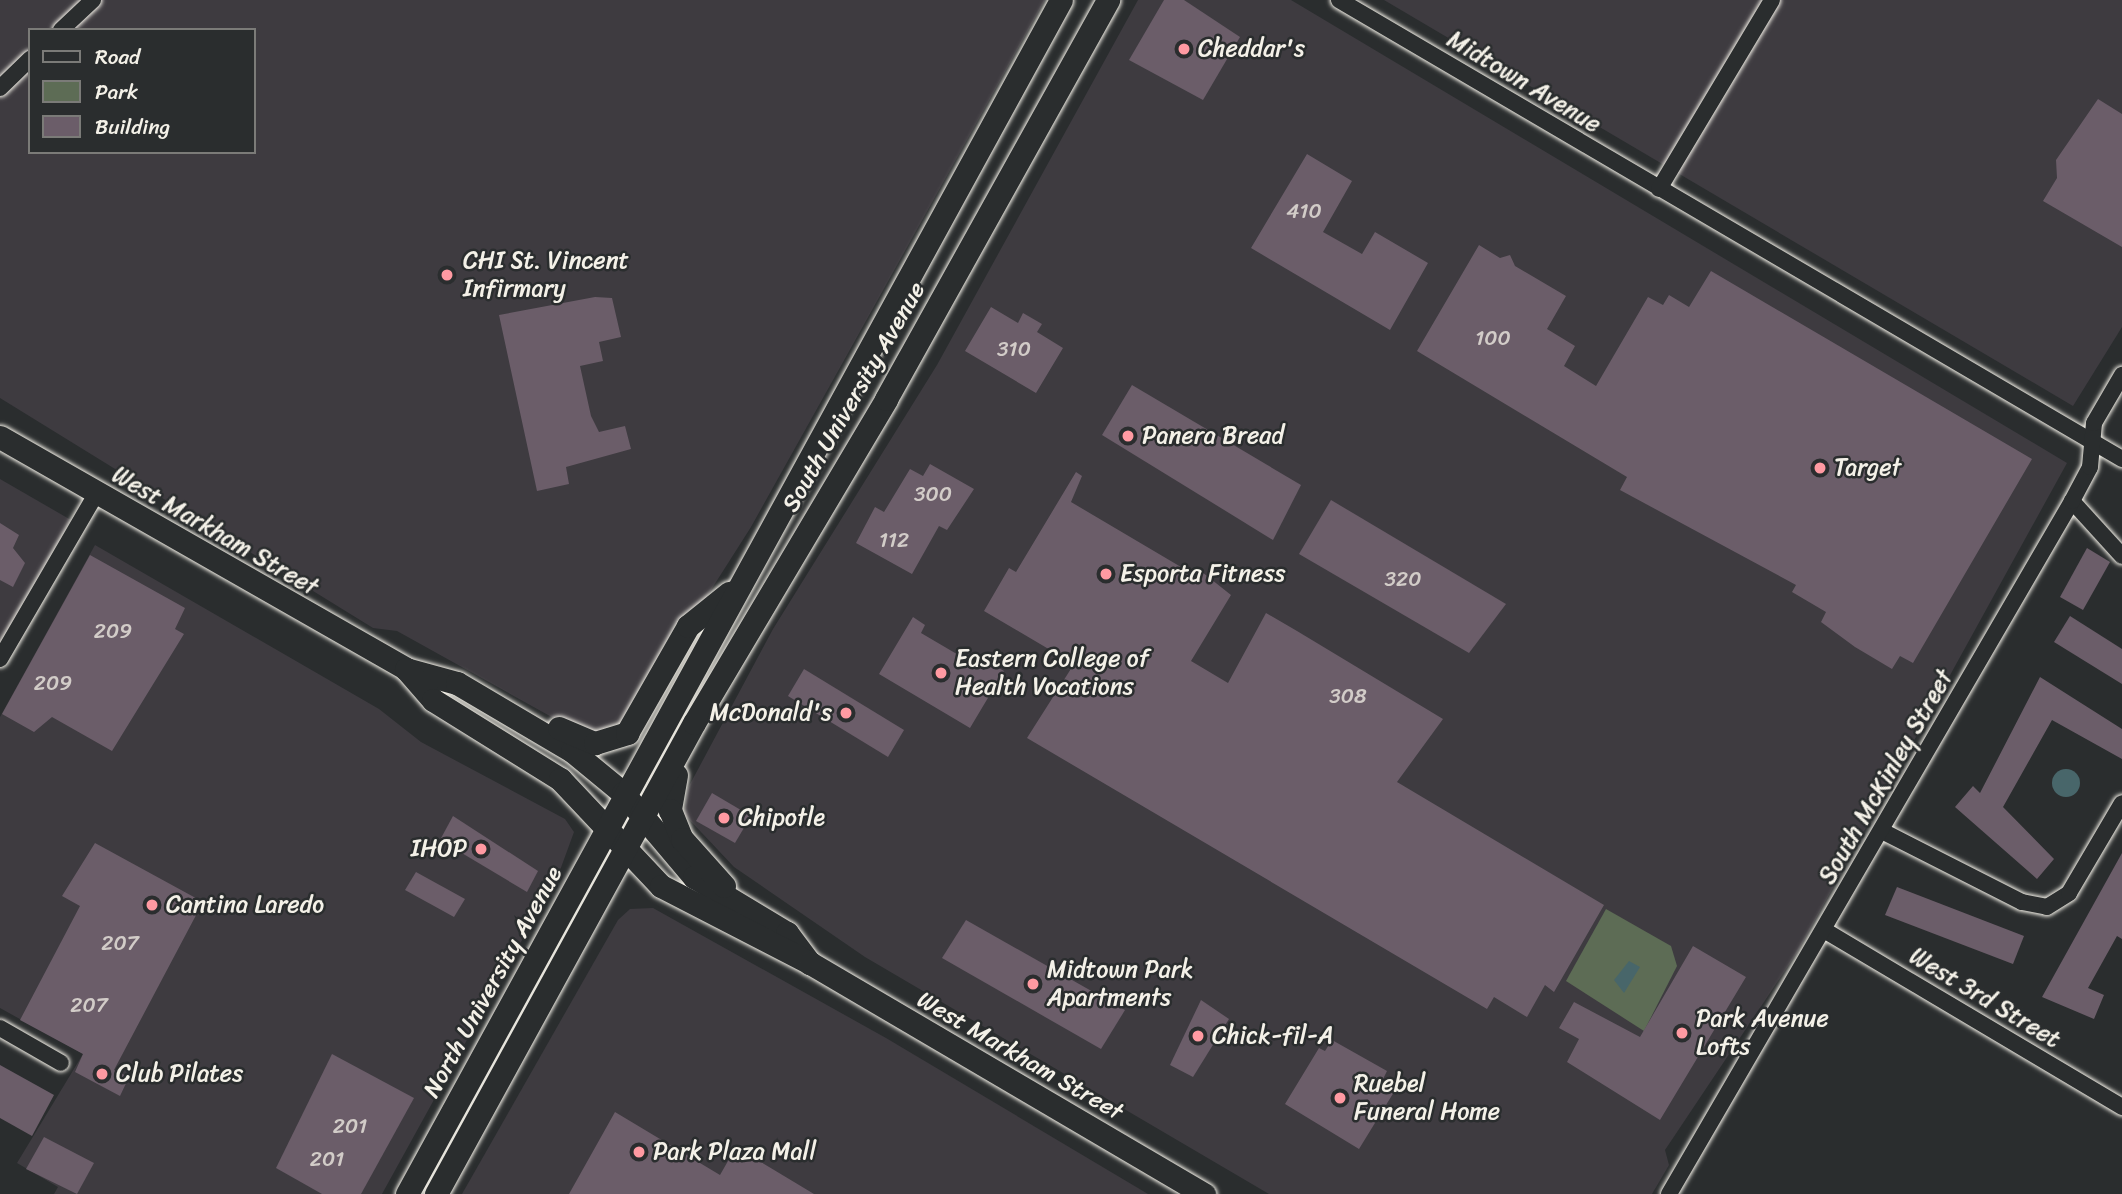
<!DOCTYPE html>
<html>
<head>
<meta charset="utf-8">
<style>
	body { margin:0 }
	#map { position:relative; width:2122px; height:1194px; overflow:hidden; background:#2a2d2e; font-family:Sriracha,sans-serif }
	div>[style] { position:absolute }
	.built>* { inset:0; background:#3e3b40 }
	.green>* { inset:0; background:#5d6c55 }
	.water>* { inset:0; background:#48666a }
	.round { border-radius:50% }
	.building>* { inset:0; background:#6b5d69 }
	.roads { filter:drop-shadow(0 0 2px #f4f1e8) drop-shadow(0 0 2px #f4f1e8) }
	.minor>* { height:16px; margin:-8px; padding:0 8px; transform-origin:8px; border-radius:8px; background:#2a2d2e }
	.secondary>* { height:23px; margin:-11.5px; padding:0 11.5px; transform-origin:11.5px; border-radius:11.5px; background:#2a2d2e }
	.dots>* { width:19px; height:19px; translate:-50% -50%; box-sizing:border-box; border:4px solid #2a2d2e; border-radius:50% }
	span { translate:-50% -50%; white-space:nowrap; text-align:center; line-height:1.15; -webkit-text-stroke:5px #2a2d2e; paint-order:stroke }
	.number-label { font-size:21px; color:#d2ccc8 }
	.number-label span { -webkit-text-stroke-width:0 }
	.poi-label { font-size:24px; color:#f4f1e8 }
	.left { translate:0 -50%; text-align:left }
	.right { translate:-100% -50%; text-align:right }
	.street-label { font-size:24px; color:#f4f1e8 }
	.legend { position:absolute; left:28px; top:28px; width:228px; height:126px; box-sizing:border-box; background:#2a2d2e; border:2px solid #7b7b78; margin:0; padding:9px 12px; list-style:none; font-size:21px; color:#f4f1e8 }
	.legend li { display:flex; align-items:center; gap:14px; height:35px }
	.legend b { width:35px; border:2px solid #7b7b78 }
</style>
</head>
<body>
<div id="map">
	<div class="built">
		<div style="clip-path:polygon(evenodd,0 0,1045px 0,751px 527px,634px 711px,606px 735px,575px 730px,397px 631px,373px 628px,0 398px,0 0,30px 30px,254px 30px,254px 152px,30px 152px,30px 30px)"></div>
		<div style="clip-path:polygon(1138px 0,1291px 0,2067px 463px,1798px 951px,1665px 1150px,1669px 1165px,1652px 1194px,1269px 1194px,865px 957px,734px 867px,684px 814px,688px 788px,773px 629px,937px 365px)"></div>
		<div style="clip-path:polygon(1384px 0,2122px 0,2122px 327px,2073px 406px)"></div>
		<div style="clip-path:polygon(0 479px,71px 520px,0 645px)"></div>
		<div style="clip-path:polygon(95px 545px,379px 709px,421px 742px,565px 819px,574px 832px,559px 873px,382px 1194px,54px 1194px,58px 1187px,17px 1163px,83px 1054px,0 1008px,0 717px)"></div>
		<div style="clip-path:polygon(653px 908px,886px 1038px,1148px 1194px,462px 1194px,618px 920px,630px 909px)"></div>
	</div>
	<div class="green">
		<div style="clip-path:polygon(1606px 909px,1671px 946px,1677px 966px,1644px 1031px,1566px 981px)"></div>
	</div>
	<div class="water">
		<div class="round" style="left:2052px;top:769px;width:28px;height:28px"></div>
		<div style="clip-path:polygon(1629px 961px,1640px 967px,1624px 993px,1614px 980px)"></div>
	</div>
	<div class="building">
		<div style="clip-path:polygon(1164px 0,1184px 0,1240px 37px,1203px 100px,1129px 60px)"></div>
		<div style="clip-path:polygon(2098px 99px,2122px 114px,2122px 247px,2043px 201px,2057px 178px,2056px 160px)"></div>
		<div style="clip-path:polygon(1307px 154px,1352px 181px,1323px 232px,1362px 254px,1375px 232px,1428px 263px,1390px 330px,1251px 248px)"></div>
		<div style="clip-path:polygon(1479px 245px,1500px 258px,1510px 255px,1515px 266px,1566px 296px,1547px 329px,1575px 346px,1564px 366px,1596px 386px,1648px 297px,1663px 305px,1669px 295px,1689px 307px,1711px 271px,2032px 459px,1913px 663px,1900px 656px,1892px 669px,1855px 647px,1821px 622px,1826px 612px,1792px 592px,1796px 585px,1620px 490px,1627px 477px,1417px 351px)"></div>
		<div style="clip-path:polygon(595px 297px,612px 298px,621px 337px,599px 342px,603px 361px,580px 366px,591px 416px,599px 432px,625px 426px,631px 449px,566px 467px,569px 484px,537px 491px,499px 315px)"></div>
		<div style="clip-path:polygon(991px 307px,1018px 323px,1023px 313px,1042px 324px,1037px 332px,1063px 348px,1036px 393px,965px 351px)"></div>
		<div style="clip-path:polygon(1132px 385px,1301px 485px,1273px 540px,1102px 435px)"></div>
		<div style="clip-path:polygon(930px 464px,974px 489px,947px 530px,939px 526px,912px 574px,856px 543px,875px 507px,884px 512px,910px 469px,923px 476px)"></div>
		<div style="clip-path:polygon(1076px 472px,1082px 476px,1071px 502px,1181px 567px,1202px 572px,1231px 595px,1191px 661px,1228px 683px,1266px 613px,1297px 631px,1443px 719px,1397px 782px,1604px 905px,1554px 992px,1545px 985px,1527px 1017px,1494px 997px,1487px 1009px,1027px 738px,1074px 664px,984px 611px,1009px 568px,1016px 572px)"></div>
		<div style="clip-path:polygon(1331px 500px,1506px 604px,1469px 653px,1299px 554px)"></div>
		<div style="clip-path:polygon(0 523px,19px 535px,13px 548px,25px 563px,13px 587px,0 580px)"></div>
		<div style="clip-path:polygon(2087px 548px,2110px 562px,2083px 610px,2060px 597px)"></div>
		<div style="clip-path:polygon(90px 555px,185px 608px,175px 629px,184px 634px,112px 751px,52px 717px,34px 732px,2px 714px)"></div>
		<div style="clip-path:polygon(2070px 616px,2122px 649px,2122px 684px,2054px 642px)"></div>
		<div style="clip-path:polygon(913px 617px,925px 625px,921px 633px,984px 670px,989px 662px,1004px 671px,970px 728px,879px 674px)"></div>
		<div style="clip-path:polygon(804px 669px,904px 730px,888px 757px,788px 696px)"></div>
		<div style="clip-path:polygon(2040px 677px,2122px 729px,2122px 759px,2052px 720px,2003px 807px,2054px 859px,2037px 879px,1955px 807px,1973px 786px,1980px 793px)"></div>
		<div style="clip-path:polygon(712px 793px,751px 816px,735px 843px,696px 821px)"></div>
		<div style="clip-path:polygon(453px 816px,538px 871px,527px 892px,440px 840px)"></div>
		<div style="clip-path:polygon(95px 843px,203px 902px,114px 1070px,129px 1077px,120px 1096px,75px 1072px,83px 1054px,20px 1020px,80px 906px,62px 896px)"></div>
		<div style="clip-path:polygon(2122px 853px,2122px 939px,2117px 936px,2088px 988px,2104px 995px,2094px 1019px,2042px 997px)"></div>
		<div style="clip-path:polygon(416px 872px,465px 899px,454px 917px,405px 890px)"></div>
		<div style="clip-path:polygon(1897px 887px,2024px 936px,2013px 964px,1885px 915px)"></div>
		<div style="clip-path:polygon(966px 920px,1125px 1010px,1101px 1049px,942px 958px)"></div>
		<div style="clip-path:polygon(1693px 946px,1746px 977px,1660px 1120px,1567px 1062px,1579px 1039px,1559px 1028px,1574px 1002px,1640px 1037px)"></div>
		<div style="clip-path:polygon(1201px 1000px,1229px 1019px,1193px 1077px,1170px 1065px)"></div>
		<div style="clip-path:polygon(1332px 1040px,1387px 1071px,1381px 1083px,1394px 1092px,1359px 1149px,1285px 1104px,1319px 1048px,1325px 1051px)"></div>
		<div style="clip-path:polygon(332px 1054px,414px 1098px,361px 1194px,322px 1194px,276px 1168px)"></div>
		<div style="clip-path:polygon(0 1065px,54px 1095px,32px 1136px,0 1118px)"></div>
		<div style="clip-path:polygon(615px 1112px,720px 1175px,736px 1147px,814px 1194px,569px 1194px)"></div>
		<div style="clip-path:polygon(44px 1137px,94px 1163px,77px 1194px,26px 1169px)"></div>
	</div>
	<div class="roads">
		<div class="minor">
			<div style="left:1339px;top:0;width:908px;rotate:30.38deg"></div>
			<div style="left:61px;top:30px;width:44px;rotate:-43.2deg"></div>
			<div style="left:0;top:88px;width:42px;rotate:-44deg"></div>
			<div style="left:1659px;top:189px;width:220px;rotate:-59.1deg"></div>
			<div style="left:2072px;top:501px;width:74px;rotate:47.7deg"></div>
			<div style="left:0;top:659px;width:191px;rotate:-59.8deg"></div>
			<div style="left:1882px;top:831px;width:157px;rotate:26.9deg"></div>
			<div style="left:2022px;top:902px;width:25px;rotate:11deg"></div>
			<div style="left:2047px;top:907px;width:26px;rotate:-32deg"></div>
			<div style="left:2069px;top:893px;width:104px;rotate:-59.5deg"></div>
			<div style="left:1824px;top:930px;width:347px;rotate:30.7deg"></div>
			<div style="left:0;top:1028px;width:70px;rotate:29.8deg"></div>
			<div style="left:1669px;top:1194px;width:802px;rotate:-59.82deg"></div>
			<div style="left:2072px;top:501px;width:38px;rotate:-62deg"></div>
			<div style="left:2090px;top:467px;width:44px;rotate:-84.8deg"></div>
			<div style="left:2094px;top:423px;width:56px;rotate:-59.7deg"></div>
		</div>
		<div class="secondary">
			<div style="left:0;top:437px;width:468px;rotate:29.7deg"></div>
			<div style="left:406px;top:669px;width:53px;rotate:15.4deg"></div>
			<div style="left:457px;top:683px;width:134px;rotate:30.6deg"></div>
			<div style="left:572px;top:751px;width:66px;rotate:39.5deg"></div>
			<div style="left:623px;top:793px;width:110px;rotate:49.8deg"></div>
			<div style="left:694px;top:877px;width:109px;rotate:31.1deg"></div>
			<div style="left:787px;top:933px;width:38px;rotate:53deg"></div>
			<div style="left:406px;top:669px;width:41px;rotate:48.9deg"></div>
			<div style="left:433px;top:700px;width:150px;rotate:31.9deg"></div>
			<div style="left:560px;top:779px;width:147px;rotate:46.7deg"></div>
			<div style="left:661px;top:886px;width:168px;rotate:27.3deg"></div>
			<div style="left:810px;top:963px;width:457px;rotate:30.4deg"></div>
			<div style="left:559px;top:728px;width:39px;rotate:23deg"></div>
			<div style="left:595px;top:743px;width:34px;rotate:-17deg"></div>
			<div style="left:627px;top:733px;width:123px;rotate:-60.3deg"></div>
			<div style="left:688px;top:626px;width:53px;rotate:-38.8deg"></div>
			<div style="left:676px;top:775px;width:36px;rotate:100deg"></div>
			<div style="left:670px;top:810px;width:31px;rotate:68deg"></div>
			<div style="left:682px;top:839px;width:63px;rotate:48.2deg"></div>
			<div style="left:407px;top:1194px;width:1361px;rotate:-61.29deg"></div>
			<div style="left:436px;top:1194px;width:537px;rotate:-61.29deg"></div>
			<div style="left:694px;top:723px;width:377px;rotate:-59.3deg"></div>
			<div style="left:886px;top:399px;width:457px;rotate:-60.9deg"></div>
		</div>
	</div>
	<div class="dots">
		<div style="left:1184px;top:49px;background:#ff9aa2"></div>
		<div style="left:447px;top:275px;background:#ff9aa2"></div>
		<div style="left:1128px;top:436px;background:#ff9aa2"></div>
		<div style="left:1820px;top:468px;background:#ff9aa2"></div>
		<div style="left:1106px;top:574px;background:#ff9aa2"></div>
		<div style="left:941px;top:673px;background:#ff9aa2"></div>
		<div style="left:846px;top:713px;background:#ff9aa2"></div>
		<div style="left:724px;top:818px;background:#ff9aa2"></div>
		<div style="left:481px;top:849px;background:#ff9aa2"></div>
		<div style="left:152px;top:905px;background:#ff9aa2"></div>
		<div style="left:1033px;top:984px;background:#ff9aa2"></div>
		<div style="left:1682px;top:1033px;background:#ff9aa2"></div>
		<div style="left:1198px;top:1036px;background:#ff9aa2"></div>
		<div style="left:102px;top:1074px;background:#ff9aa2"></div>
		<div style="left:1340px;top:1098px;background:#ff9aa2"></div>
		<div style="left:639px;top:1152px;background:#ff9aa2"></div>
	</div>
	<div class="number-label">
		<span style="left:1304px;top:211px">410</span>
		<span style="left:1493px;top:338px">100</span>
		<span style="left:1014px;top:349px">310</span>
		<span style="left:933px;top:494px">300</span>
		<span style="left:894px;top:540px">112</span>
		<span style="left:1403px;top:579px">320</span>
		<span style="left:113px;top:631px">209</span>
		<span style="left:53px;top:683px">209</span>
		<span style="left:1348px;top:696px">308</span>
		<span style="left:120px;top:943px">207</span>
		<span style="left:89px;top:1005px">207</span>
		<span style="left:350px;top:1126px">201</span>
		<span style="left:327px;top:1159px">201</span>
	</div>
	<div class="poi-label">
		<span class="left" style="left:1198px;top:49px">Cheddar's</span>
		<span class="left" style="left:463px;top:275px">CHI St. Vincent<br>Infirmary</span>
		<span class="left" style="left:1142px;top:436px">Panera Bread</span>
		<span class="left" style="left:1834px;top:468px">Target</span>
		<span class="left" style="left:1120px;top:574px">Esporta Fitness</span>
		<span class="left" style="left:955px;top:673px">Eastern College of<br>Health Vocations</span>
		<span class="right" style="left:832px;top:713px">McDonald's</span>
		<span class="left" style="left:738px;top:818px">Chipotle</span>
		<span class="right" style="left:467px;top:849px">IHOP</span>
		<span class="left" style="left:166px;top:905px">Cantina Laredo</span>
		<span class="left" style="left:1047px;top:984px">Midtown Park<br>Apartments</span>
		<span class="left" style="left:1696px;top:1033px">Park Avenue<br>Lofts</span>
		<span class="left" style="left:1212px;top:1036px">Chick-fil-A</span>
		<span class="left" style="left:116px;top:1074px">Club Pilates</span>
		<span class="left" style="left:1354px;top:1098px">Ruebel<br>Funeral Home</span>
		<span class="left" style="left:653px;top:1152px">Park Plaza Mall</span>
	</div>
	<div class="street-label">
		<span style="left:1524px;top:82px;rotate:31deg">Midtown Avenue</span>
		<span style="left:854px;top:397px;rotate:-60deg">South University Avenue</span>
		<span style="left:215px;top:531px;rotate:30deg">West Markham Street</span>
		<span style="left:1886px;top:777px;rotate:-60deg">South McKinley Street</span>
		<span style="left:493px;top:982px;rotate:-61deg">North University Avenue</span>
		<span style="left:1985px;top:998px;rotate:31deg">West 3rd Street</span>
		<span style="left:1020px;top:1056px;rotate:30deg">West Markham Street</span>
	</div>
	<ul class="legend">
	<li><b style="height:9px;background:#2a2d2e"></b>Road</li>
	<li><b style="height:19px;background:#5d6c55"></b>Park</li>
	<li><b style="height:19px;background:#6b5d69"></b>Building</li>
	</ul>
</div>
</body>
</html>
